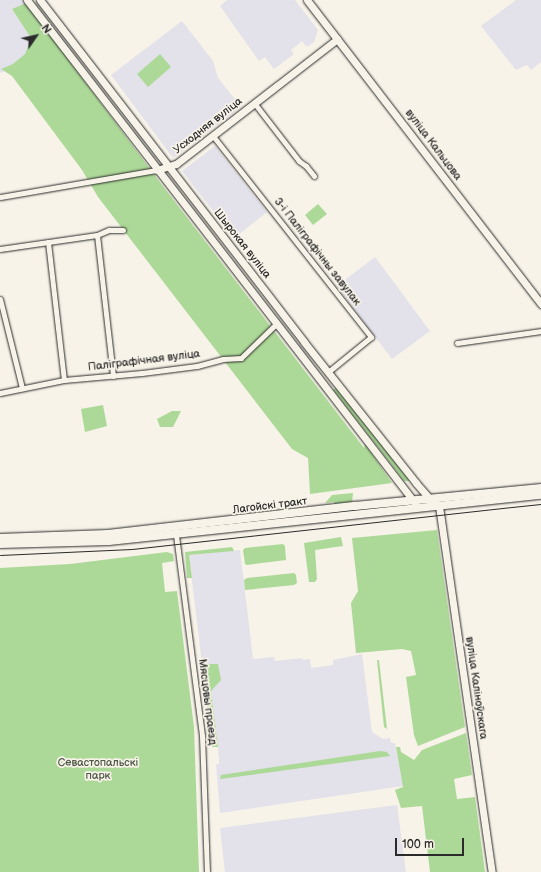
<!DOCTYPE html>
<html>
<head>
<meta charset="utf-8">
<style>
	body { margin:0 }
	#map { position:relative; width:541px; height:872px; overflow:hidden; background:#f7f3e8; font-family:"Balsamiq Sans",sans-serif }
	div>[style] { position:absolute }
	.built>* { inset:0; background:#e3e1e9 }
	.green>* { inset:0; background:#add998 }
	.roads { filter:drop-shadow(0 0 1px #2b2b2b) drop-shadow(0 0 1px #2b2b2b) }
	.street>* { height:5px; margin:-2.5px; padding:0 2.5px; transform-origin:2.5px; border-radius:2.5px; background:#f7f3e8 }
	.secondary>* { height:7px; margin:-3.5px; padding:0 3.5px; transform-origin:3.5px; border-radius:3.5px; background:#f7f3e8 }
	.primary>* { height:8px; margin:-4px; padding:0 4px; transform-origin:4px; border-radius:4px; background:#f7f3e8 }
	.tram>* { height:1px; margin:-0.5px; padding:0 0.5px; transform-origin:0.5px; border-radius:0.5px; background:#2b2b2b }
	span { translate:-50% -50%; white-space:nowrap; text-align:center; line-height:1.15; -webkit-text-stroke:3.5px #f7f3e8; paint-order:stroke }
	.street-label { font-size:11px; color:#2b2b2b }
	.park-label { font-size:11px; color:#4c5646 }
	.north { position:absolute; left:16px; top:16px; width:40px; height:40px; -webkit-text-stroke:3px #f7f3e8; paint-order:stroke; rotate:56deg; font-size:11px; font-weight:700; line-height:16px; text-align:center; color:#2b2b2b }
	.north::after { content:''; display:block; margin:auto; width:14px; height:18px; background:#2b2b2b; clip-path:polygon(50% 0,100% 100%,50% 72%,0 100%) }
	.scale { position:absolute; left:395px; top:838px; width:69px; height:18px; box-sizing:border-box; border:2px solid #2b2b2b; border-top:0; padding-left:5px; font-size:12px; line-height:14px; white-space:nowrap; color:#2b2b2b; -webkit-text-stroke:3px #f7f3e8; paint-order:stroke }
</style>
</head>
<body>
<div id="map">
	<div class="built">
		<div style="clip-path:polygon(0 0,24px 0,26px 3px,12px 9px,31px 38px,25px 54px,7px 70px,0 73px)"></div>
		<div style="clip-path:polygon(227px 0,295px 0,318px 30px,314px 42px,307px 47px,302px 41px,291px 50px,294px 54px,274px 69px,265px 57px,259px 61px,220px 6px)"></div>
		<div style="clip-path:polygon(516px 0,541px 0,541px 62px,531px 70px,527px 65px,516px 70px,481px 26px)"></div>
		<div style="clip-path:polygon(182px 21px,213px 61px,218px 78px,241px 107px,173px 158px,111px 75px)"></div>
		<div style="clip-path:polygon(215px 146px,267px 212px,234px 238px,182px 171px)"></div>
		<div style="clip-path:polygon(375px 257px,430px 331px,392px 359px,337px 286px)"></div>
		<div style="clip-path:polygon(240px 550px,253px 659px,274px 657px,275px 661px,302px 658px,303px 660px,310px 659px,311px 668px,333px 665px,333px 660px,362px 654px,372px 732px,383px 739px,390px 738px,391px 743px,395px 743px,403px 786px,220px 813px,216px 764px,219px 764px,219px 758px,211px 691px,218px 664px,202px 664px,189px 555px)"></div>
		<div style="clip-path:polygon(397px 805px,406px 872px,225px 872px,220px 828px)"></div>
	</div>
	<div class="green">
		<div style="clip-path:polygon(26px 3px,162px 185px,364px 448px,365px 444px,392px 483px,310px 494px,308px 458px,292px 449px,98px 197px,82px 170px,12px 76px,1px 69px,13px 64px,25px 54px,31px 38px,12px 9px)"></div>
		<div style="clip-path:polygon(160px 54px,171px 67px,148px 87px,137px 74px)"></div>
		<div style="clip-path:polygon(318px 204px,327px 214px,313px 225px,305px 215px)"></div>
		<div style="clip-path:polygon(337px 387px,410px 481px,404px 481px,333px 390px)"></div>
		<div style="clip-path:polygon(103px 405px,107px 426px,85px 432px,81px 409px)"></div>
		<div style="clip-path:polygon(172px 411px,181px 411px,173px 427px,160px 427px,157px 419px)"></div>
		<div style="clip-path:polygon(353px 493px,352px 503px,335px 505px,334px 502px,325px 503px,332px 495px)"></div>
		<div style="clip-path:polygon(437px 530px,465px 727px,418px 746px,414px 735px,406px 677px,416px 675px,411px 651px,402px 649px,356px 653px,351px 603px,358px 591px,352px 538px)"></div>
		<div style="clip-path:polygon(341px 537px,343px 546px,315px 550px,317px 579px,315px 582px,309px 582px,304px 543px)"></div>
		<div style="clip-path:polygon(283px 544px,285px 546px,286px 560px,247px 565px,245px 564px,243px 550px,245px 548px)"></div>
		<div style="clip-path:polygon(232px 547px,234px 551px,189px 555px,192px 578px,187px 578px,185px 552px)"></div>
		<div style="clip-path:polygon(167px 552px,173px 554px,174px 561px,162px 563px,165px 592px,177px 591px,194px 727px,199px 872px,0 872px,0 568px,70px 564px)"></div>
		<div style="clip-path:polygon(294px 573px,296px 575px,297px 583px,294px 585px,245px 590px,244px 580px,247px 578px)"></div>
		<div style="clip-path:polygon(377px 660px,379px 660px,387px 729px,384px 727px)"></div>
		<div style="clip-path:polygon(202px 664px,218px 664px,221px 680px,211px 691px,218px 747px,212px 747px)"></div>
		<div style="clip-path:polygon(466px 733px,472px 775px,454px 779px,457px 799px,475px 797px,485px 872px,430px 872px,422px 806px,401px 808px,395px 790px,403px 787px,396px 747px,400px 747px,401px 752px,414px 760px,422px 750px)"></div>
		<div style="clip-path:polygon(380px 751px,387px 752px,390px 756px,220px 779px,221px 775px)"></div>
	</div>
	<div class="roads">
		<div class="street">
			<div style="left:255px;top:104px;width:72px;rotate:52.3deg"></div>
			<div style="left:299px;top:161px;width:9px;rotate:36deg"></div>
			<div style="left:306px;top:166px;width:13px;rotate:51deg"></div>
			<div style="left:213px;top:136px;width:256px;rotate:51.8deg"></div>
			<div style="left:371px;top:337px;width:55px;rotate:140.9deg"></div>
			<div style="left:0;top:197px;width:159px;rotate:-9.8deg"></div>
			<div style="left:97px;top:235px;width:142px;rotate:83.5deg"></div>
			<div style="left:48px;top:242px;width:139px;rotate:83.4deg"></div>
			<div style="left:0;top:249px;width:98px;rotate:-8.2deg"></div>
			<div style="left:97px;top:235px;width:13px;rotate:-23deg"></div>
			<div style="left:109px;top:230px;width:14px"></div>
			<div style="left:0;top:299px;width:92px;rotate:76.1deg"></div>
			<div style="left:457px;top:343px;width:85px;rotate:-8.1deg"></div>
			<div style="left:0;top:393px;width:65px;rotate:-11.5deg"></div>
			<div style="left:64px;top:380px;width:78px;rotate:-5.1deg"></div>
			<div style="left:142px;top:373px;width:55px;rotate:-7.3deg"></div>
			<div style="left:197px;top:366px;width:27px;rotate:-15deg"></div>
			<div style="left:223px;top:359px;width:18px;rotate:-3deg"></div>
			<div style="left:241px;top:358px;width:49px;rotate:-44.2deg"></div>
			<div style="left:176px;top:535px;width:203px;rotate:82.6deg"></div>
			<div style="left:202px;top:736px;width:136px;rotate:87.9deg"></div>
		</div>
		<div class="secondary">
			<div style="left:27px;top:0;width:635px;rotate:52.35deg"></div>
			<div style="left:40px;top:0;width:432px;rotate:52.3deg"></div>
			<div style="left:304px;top:342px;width:180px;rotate:51.5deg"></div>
			<div style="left:416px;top:483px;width:21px;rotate:49deg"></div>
			<div style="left:430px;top:499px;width:11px;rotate:38deg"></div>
			<div style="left:439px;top:506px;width:370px;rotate:81.8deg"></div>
			<div style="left:307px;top:0;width:384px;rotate:52.4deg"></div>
			<div style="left:157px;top:170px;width:20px;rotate:-18deg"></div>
			<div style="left:176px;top:164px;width:204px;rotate:-37.8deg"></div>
		</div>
		<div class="primary">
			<div style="left:0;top:538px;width:108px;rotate:-2.1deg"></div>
			<div style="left:108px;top:534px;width:249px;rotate:-6.5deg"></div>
			<div style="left:355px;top:506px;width:187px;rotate:-5.5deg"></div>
			<div style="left:0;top:544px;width:109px;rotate:-1.6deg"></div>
			<div style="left:109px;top:541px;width:434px;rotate:-6.1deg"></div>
		</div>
	</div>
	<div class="tram">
		<div style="left:0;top:555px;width:132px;rotate:-2.6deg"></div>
		<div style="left:132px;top:549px;width:411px;rotate:-6.3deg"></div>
	</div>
	<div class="street-label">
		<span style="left:208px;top:126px;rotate:-38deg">Усходняя вуліца</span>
		<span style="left:433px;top:145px;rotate:53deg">вуліца Кальцова</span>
		<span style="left:242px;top:244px;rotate:52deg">Шырокая вуліца</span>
		<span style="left:317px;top:252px;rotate:52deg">3-і Паліграфічны завулак</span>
		<span style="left:144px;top:361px;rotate:-7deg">Паліграфічная вуліца</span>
		<span style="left:270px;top:506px;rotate:-7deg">Лагойскі тракт</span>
		<span style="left:476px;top:688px;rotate:82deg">вуліца Каліноўскага</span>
		<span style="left:207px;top:702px;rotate:83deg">Мясцовы праезд</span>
	</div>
	<div class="park-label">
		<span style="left:98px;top:770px">Севастопальскі<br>парк</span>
	</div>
	<div class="north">N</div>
	<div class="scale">100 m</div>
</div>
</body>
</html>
